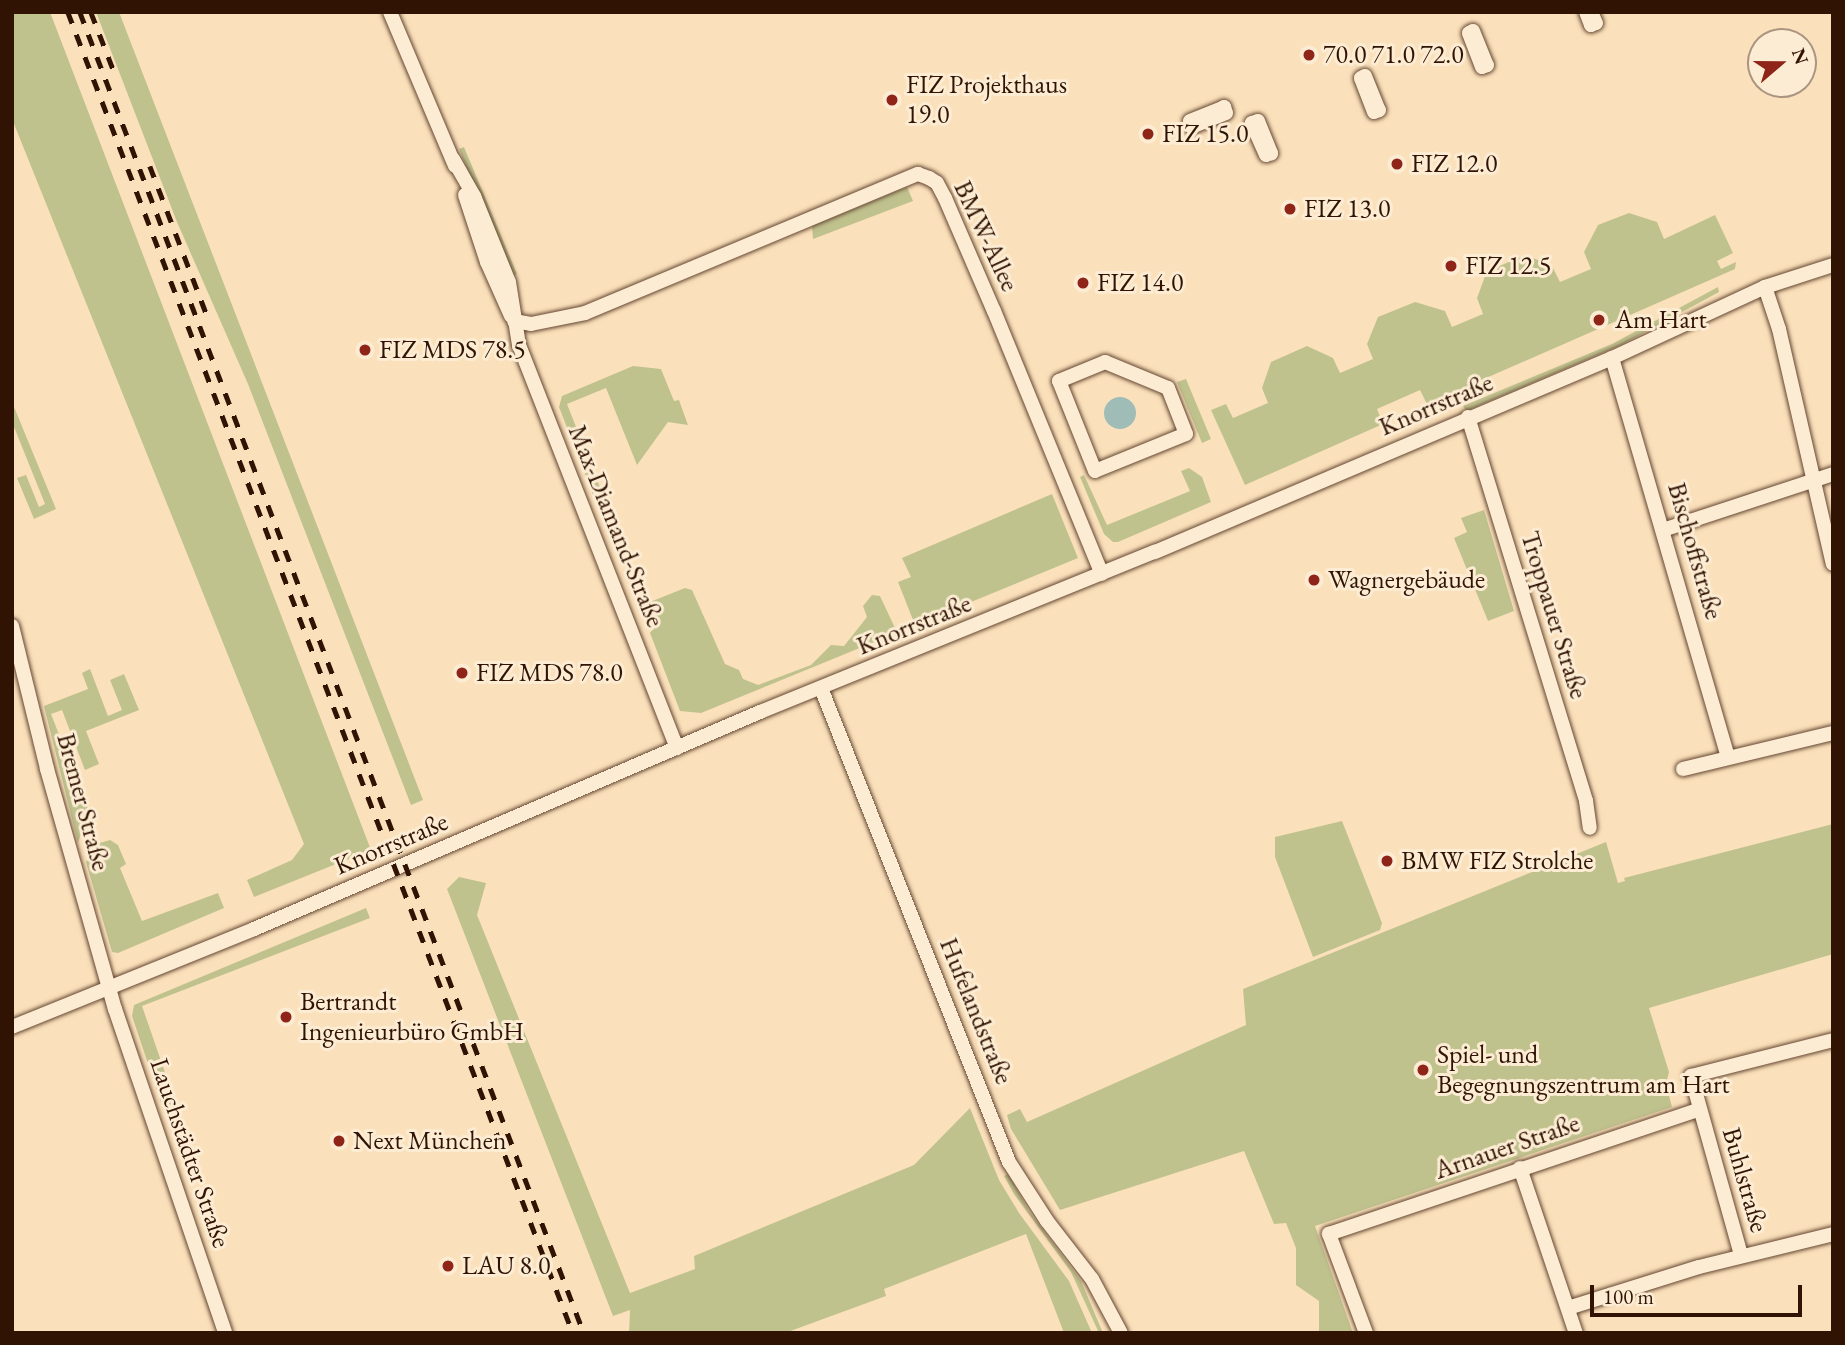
<!DOCTYPE html>
<html>
<head>
<meta charset="utf-8">
<style>
	body { margin:0 }
	#map { position:relative; width:1845px; height:1345px; overflow:hidden; background:#fbe1bb; font-family:"EB Garamond",serif }
	div>[style] { position:absolute }
	.green>* { inset:0; background:#c0c28e }
	.water>* { inset:0; background:#a0bcb6 }
	.round { border-radius:50% }
	.roads { filter:drop-shadow(0 0 2px #644631) drop-shadow(0 0 2px #644631) }
	.minor>* { height:14px; margin:-7px; padding:0 7px; transform-origin:7px; border-radius:7px; background:#fcecd3 }
	.rail>* { height:4.5px; margin-top:-2.25px; transform-origin:0; background:repeating-linear-gradient(90deg,#311303 0 12px,transparent 0 24px) }
	.dots>* { width:19px; height:19px; translate:-50% -50%; box-sizing:border-box; border:4px solid #fcecd3; border-radius:50% }
	span { translate:-50% -50%; white-space:nowrap; text-align:center; line-height:1.15; -webkit-text-stroke:6px #fcecd3; paint-order:stroke }
	.poi-label { font-size:26px; color:#311303 }
	.left { translate:0 -50%; text-align:left }
	.street-label { font-size:26px; color:#311303 }
	.frame { position:absolute; inset:0; border:14px solid #311303; pointer-events:none }
	.north { position:absolute; left:1747px; top:28px; width:70px; height:70px; box-sizing:border-box; background:#fcecd3; border:2px solid #ab9580; border-radius:50%; rotate:70deg; font-size:19px; font-weight:700; line-height:28px; text-align:center; color:#311303 }
	.north::after { content:''; display:block; margin:auto; width:24px; height:32px; background:#8f2418; clip-path:polygon(50% 0,100% 100%,50% 72%,0 100%) }
	.scale { position:absolute; left:1590px; top:1285px; width:212px; height:32px; box-sizing:border-box; border:4px solid #311303; border-top:0; padding-left:9px; font-size:21px; line-height:24px; white-space:nowrap; color:#311303; -webkit-text-stroke:5px #fcecd3; paint-order:stroke }
</style>
</head>
<body>
<div id="map">
	<div class="green">
		<div style="clip-path:polygon(12px 12px,50px 12px,371px 850px,254px 897px,247px 880px,292px 860px,304px 844px,12px 119px)"></div>
		<div style="clip-path:polygon(96px 12px,119px 12px,423px 800px,411px 805px,248px 384px,177px 222px)"></div>
		<div style="clip-path:polygon(464px 147px,517px 274px,513px 276px,459px 149px)"></div>
		<div style="clip-path:polygon(907px 187px,913px 201px,813px 239px,812px 226px)"></div>
		<div style="clip-path:polygon(1629px 213px,1657px 222px,1664px 239px,1715px 215px,1733px 253px,1717px 261px,1721px 269px,1736px 262px,1735px 269px,1427px 404px,1420px 390px,1377px 409px,1383px 424px,1245px 485px,1211px 410px,1226px 404px,1233px 418px,1268px 403px,1262px 388px,1271px 362px,1307px 346px,1333px 358px,1340px 373px,1373px 359px,1367px 344px,1378px 317px,1415px 302px,1445px 311px,1452px 327px,1483px 314px,1477px 298px,1487px 271px,1526px 255px,1552px 266px,1560px 282px,1591px 269px,1584px 252px,1598px 225px)"></div>
		<div style="clip-path:polygon(1718px 287px,1719px 292px,1621px 345px,1466px 411px,1463px 406px,1612px 344px)"></div>
		<div style="clip-path:polygon(633px 366px,661px 369px,674px 401px,679px 400px,688px 425px,668px 422px,637px 465px,606px 388px,567px 404px,618px 533px,609px 536px,559px 407px,562px 396px)"></div>
		<div style="clip-path:polygon(1186px 379px,1211px 439px,1202px 443px,1177px 382px)"></div>
		<div style="clip-path:polygon(12px 402px,56px 509px,34px 519px,17px 478px,26px 475px,39px 507px,45px 504px,12px 422px)"></div>
		<div style="clip-path:polygon(1189px 468px,1202px 477px,1211px 502px,1118px 542px,1113px 542px,1104px 534px,1080px 477px,1084px 475px,1107px 525px,1190px 491px,1181px 471px)"></div>
		<div style="clip-path:polygon(1052px 494px,1078px 558px,915px 625px,898px 582px,911px 577px,902px 558px)"></div>
		<div style="clip-path:polygon(1484px 510px,1514px 611px,1488px 621px,1454px 538px,1467px 532px,1461px 518px)"></div>
		<div style="clip-path:polygon(685px 588px,692px 590px,725px 664px,739px 670px,743px 679px,758px 685px,811px 665px,831px 645px,844px 646px,867px 617px,863px 606px,872px 595px,880px 596px,895px 628px,894px 634px,701px 713px,680px 711px,650px 633px,658px 622px,650px 602px)"></div>
		<div style="clip-path:polygon(90px 669px,108px 716px,122px 710px,110px 680px,124px 674px,139px 710px,86px 731px,99px 764px,85px 770px,62px 710px,51px 714px,89px 811px,78px 843px,44px 706px,88px 689px,82px 673px)"></div>
		<div style="clip-path:polygon(1342px 821px,1382px 923px,1380px 930px,1313px 957px,1275px 857px,1275px 837px)"></div>
		<div style="clip-path:polygon(1833px 824px,1833px 954px,1649px 1008px,1669px 1072px,1666px 1084px,1672px 1107px,1315px 1226px,1353px 1333px,1319px 1333px,1319px 1301px,1296px 1285px,1296px 1248px,1286px 1223px,1274px 1224px,1244px 1151px,1060px 1210px,1011px 1129px,1007px 1115px,1020px 1109px,1027px 1122px,1246px 1025px,1243px 989px,1606px 842px,1618px 883px,1625px 881px,1624px 878px)"></div>
		<div style="clip-path:polygon(110px 840px,118px 845px,126px 864px,120px 868px,142px 921px,218px 893px,224px 908px,118px 953px,112px 952px,86px 862px,96px 844px)"></div>
		<div style="clip-path:polygon(459px 877px,486px 883px,477px 915px,630px 1293px,695px 1269px,694px 1256px,914px 1165px,970px 1108px,999px 1180px,1019px 1213px,1069px 1281px,1092px 1333px,1064px 1333px,1026px 1234px,884px 1289px,886px 1296px,785px 1333px,629px 1333px,630px 1310px,613px 1316px,447px 889px)"></div>
		<div style="clip-path:polygon(366px 908px,370px 918px,142px 1006px,178px 1110px,165px 1114px,132px 1016px,134px 1005px)"></div>
		<div style="clip-path:polygon(1008px 1174px,1029px 1211px,1081px 1281px,1103px 1333px,1099px 1333px,1071px 1272px,1014px 1194px,1004px 1176px)"></div>
	</div>
	<div class="water">
		<div class="round" style="left:1104px;top:397px;width:32px;height:32px"></div>
	</div>
	<div class="roads">
		<div class="minor">
			<div style="left:390px;top:12px;width:167px;rotate:67.1deg"></div>
			<div style="left:1586px;top:12px;width:14px;rotate:69deg"></div>
			<div style="left:1591px;top:25px;width:5px;rotate:-22deg"></div>
			<div style="left:1596px;top:23px;width:12px;rotate:-114deg"></div>
			<div style="left:1473px;top:31px;width:37px;rotate:68deg"></div>
			<div style="left:1487px;top:65px;width:5px;rotate:158deg"></div>
			<div style="left:1482px;top:67px;width:36px;rotate:-111deg"></div>
			<div style="left:1469px;top:33px;width:4px;rotate:-27deg"></div>
			<div style="left:1365px;top:76px;width:37px;rotate:68deg"></div>
			<div style="left:1379px;top:110px;width:5px;rotate:158deg"></div>
			<div style="left:1374px;top:112px;width:36px;rotate:-111deg"></div>
			<div style="left:1361px;top:78px;width:4px;rotate:-27deg"></div>
			<div style="left:1224px;top:107px;width:6px;rotate:72deg"></div>
			<div style="left:1226px;top:113px;width:37px;rotate:158deg"></div>
			<div style="left:1192px;top:127px;width:6px;rotate:-108deg"></div>
			<div style="left:1190px;top:121px;width:37px;rotate:-22deg"></div>
			<div style="left:1258px;top:121px;width:35px;rotate:68deg"></div>
			<div style="left:1271px;top:153px;width:5px;rotate:158deg"></div>
			<div style="left:1266px;top:155px;width:35px;rotate:-114deg"></div>
			<div style="left:1252px;top:123px;width:6px;rotate:-18deg"></div>
			<div style="left:453px;top:159px;width:43px;rotate:60.4deg"></div>
			<div style="left:474px;top:196px;width:93px;rotate:67.9deg"></div>
			<div style="left:509px;top:282px;width:64px;rotate:81deg"></div>
			<div style="left:519px;top:345px;width:433px;rotate:68.6deg"></div>
			<div style="left:465px;top:195px;width:71px;rotate:71.8deg"></div>
			<div style="left:487px;top:262px;width:59px;rotate:66deg"></div>
			<div style="left:1765px;top:287px;width:44px;rotate:71.6deg"></div>
			<div style="left:1779px;top:329px;width:241px;rotate:77.1deg"></div>
			<div style="left:514px;top:321px;width:17px;rotate:10deg"></div>
			<div style="left:531px;top:324px;width:55px;rotate:-11.5deg"></div>
			<div style="left:585px;top:313px;width:361px;rotate:-22.7deg"></div>
			<div style="left:918px;top:174px;width:12px;rotate:20deg"></div>
			<div style="left:929px;top:178px;width:9px;rotate:32deg"></div>
			<div style="left:937px;top:183px;width:17px;rotate:62deg"></div>
			<div style="left:945px;top:198px;width:123px;rotate:66.6deg"></div>
			<div style="left:994px;top:311px;width:284px;rotate:67.7deg"></div>
			<div style="left:1612px;top:358px;width:416px;rotate:73.8deg"></div>
			<div style="left:1105px;top:362px;width:68px;rotate:22.4deg"></div>
			<div style="left:1168px;top:388px;width:49px;rotate:68.6deg"></div>
			<div style="left:1186px;top:434px;width:98px;rotate:157.9deg"></div>
			<div style="left:1095px;top:471px;width:97px;rotate:-111.8deg"></div>
			<div style="left:1059px;top:381px;width:50px;rotate:-22.4deg"></div>
			<div style="left:1468px;top:417px;width:402px;rotate:72.9deg"></div>
			<div style="left:1586px;top:801px;width:27px;rotate:82deg"></div>
			<div style="left:1663px;top:530px;width:179px;rotate:-18.2deg"></div>
			<div style="left:12px;top:626px;width:147px;rotate:76.2deg"></div>
			<div style="left:47px;top:769px;width:249px;rotate:74.2deg"></div>
			<div style="left:115px;top:1009px;width:342px;rotate:71.2deg"></div>
			<div style="left:821px;top:688px;width:510px;rotate:68.37deg"></div>
			<div style="left:1009px;top:1162px;width:70px;rotate:57.2deg"></div>
			<div style="left:1047px;top:1221px;width:73px;rotate:52.2deg"></div>
			<div style="left:1092px;top:1279px;width:61px;rotate:61.8deg"></div>
			<div style="left:1683px;top:769px;width:154px;rotate:-13.5deg"></div>
			<div style="left:12px;top:1027px;width:261px;rotate:-22deg"></div>
			<div style="left:254px;top:929px;width:551px;rotate:-23.21deg"></div>
			<div style="left:760px;top:712px;width:426px;rotate:-22.1deg"></div>
			<div style="left:1155px;top:552px;width:496px;rotate:-23deg"></div>
			<div style="left:1612px;top:358px;width:169px;rotate:-24.9deg"></div>
			<div style="left:1765px;top:287px;width:71px;rotate:-17.9deg"></div>
			<div style="left:1520px;top:1168px;width:174px;rotate:71.3deg"></div>
			<div style="left:1741px;top:1255px;width:186px;rotate:-105.6deg"></div>
			<div style="left:1691px;top:1076px;width:146px;rotate:-14.2deg"></div>
			<div style="left:1568px;top:1308px;width:137px;rotate:-17.4deg"></div>
			<div style="left:1699px;top:1267px;width:138px;rotate:-13.8deg"></div>
			<div style="left:1366px;top:1333px;width:106px;rotate:-110.5deg"></div>
			<div style="left:1329px;top:1234px;width:391px;rotate:-18.6deg"></div>
		</div>
	</div>
	<div class="rail">
		<div style="left:68px;top:12px;width:1414px;rotate:69.08deg"></div>
		<div style="left:80px;top:12px;width:1414px;rotate:69.12deg"></div>
		<div style="left:91px;top:12px;width:66px;rotate:68.8deg"></div>
		<div style="left:150px;top:166px;width:157px;rotate:69.1deg"></div>
	</div>
	<div class="dots">
		<div style="left:1309px;top:55px;background:#8f2418"></div>
		<div style="left:892px;top:100px;background:#8f2418"></div>
		<div style="left:1148px;top:134px;background:#8f2418"></div>
		<div style="left:1397px;top:164px;background:#8f2418"></div>
		<div style="left:1290px;top:209px;background:#8f2418"></div>
		<div style="left:1451px;top:266px;background:#8f2418"></div>
		<div style="left:1083px;top:283px;background:#8f2418"></div>
		<div style="left:1599px;top:320px;background:#8f2418"></div>
		<div style="left:365px;top:350px;background:#8f2418"></div>
		<div style="left:1314px;top:580px;background:#8f2418"></div>
		<div style="left:462px;top:673px;background:#8f2418"></div>
		<div style="left:1387px;top:861px;background:#8f2418"></div>
		<div style="left:286px;top:1017px;background:#8f2418"></div>
		<div style="left:1423px;top:1070px;background:#8f2418"></div>
		<div style="left:339px;top:1141px;background:#8f2418"></div>
		<div style="left:448px;top:1266px;background:#8f2418"></div>
	</div>
	<div class="poi-label">
		<span class="left" style="left:1323px;top:55px">70.0 71.0 72.0</span>
		<span class="left" style="left:906px;top:100px">FIZ Projekthaus<br>19.0</span>
		<span class="left" style="left:1162px;top:134px">FIZ 15.0</span>
		<span class="left" style="left:1411px;top:164px">FIZ 12.0</span>
		<span class="left" style="left:1304px;top:209px">FIZ 13.0</span>
		<span class="left" style="left:1465px;top:266px">FIZ 12.5</span>
		<span class="left" style="left:1097px;top:283px">FIZ 14.0</span>
		<span class="left" style="left:1615px;top:320px">Am Hart</span>
		<span class="left" style="left:379px;top:350px">FIZ MDS 78.5</span>
		<span class="left" style="left:1328px;top:580px">Wagnergebäude</span>
		<span class="left" style="left:476px;top:673px">FIZ MDS 78.0</span>
		<span class="left" style="left:1401px;top:861px">BMW FIZ Strolche</span>
		<span class="left" style="left:300px;top:1017px">Bertrandt<br>Ingenieurbüro GmbH</span>
		<span class="left" style="left:1437px;top:1070px">Spiel- und<br>Begegnungszentrum am Hart</span>
		<span class="left" style="left:353px;top:1141px">Next München</span>
		<span class="left" style="left:462px;top:1266px">LAU 8.0</span>
	</div>
	<div class="street-label">
		<span style="left:986px;top:236px;rotate:65deg">BMW-Allee</span>
		<span style="left:1436px;top:405px;rotate:-23deg">Knorrstraße</span>
		<span style="left:616px;top:526px;rotate:68deg">Max-Diamand-Straße</span>
		<span style="left:1695px;top:551px;rotate:74deg">Bischoffstraße</span>
		<span style="left:1554px;top:615px;rotate:73deg">Troppauer Straße</span>
		<span style="left:914px;top:625px;rotate:-22deg">Knorrstraße</span>
		<span style="left:83px;top:802px;rotate:75deg">Bremer Straße</span>
		<span style="left:391px;top:844px;rotate:-23deg">Knorrstraße</span>
		<span style="left:976px;top:1011px;rotate:68deg">Hufelandstraße</span>
		<span style="left:1507px;top:1147px;rotate:-19deg">Arnauer Straße</span>
		<span style="left:190px;top:1153px;rotate:71deg">Lauchstädter Straße</span>
		<span style="left:1745px;top:1180px;rotate:74deg">Buhlstraße</span>
	</div>
	<div class="frame"></div>
	<div class="north">N</div>
	<div class="scale">100 m</div>
</div>
</body>
</html>
